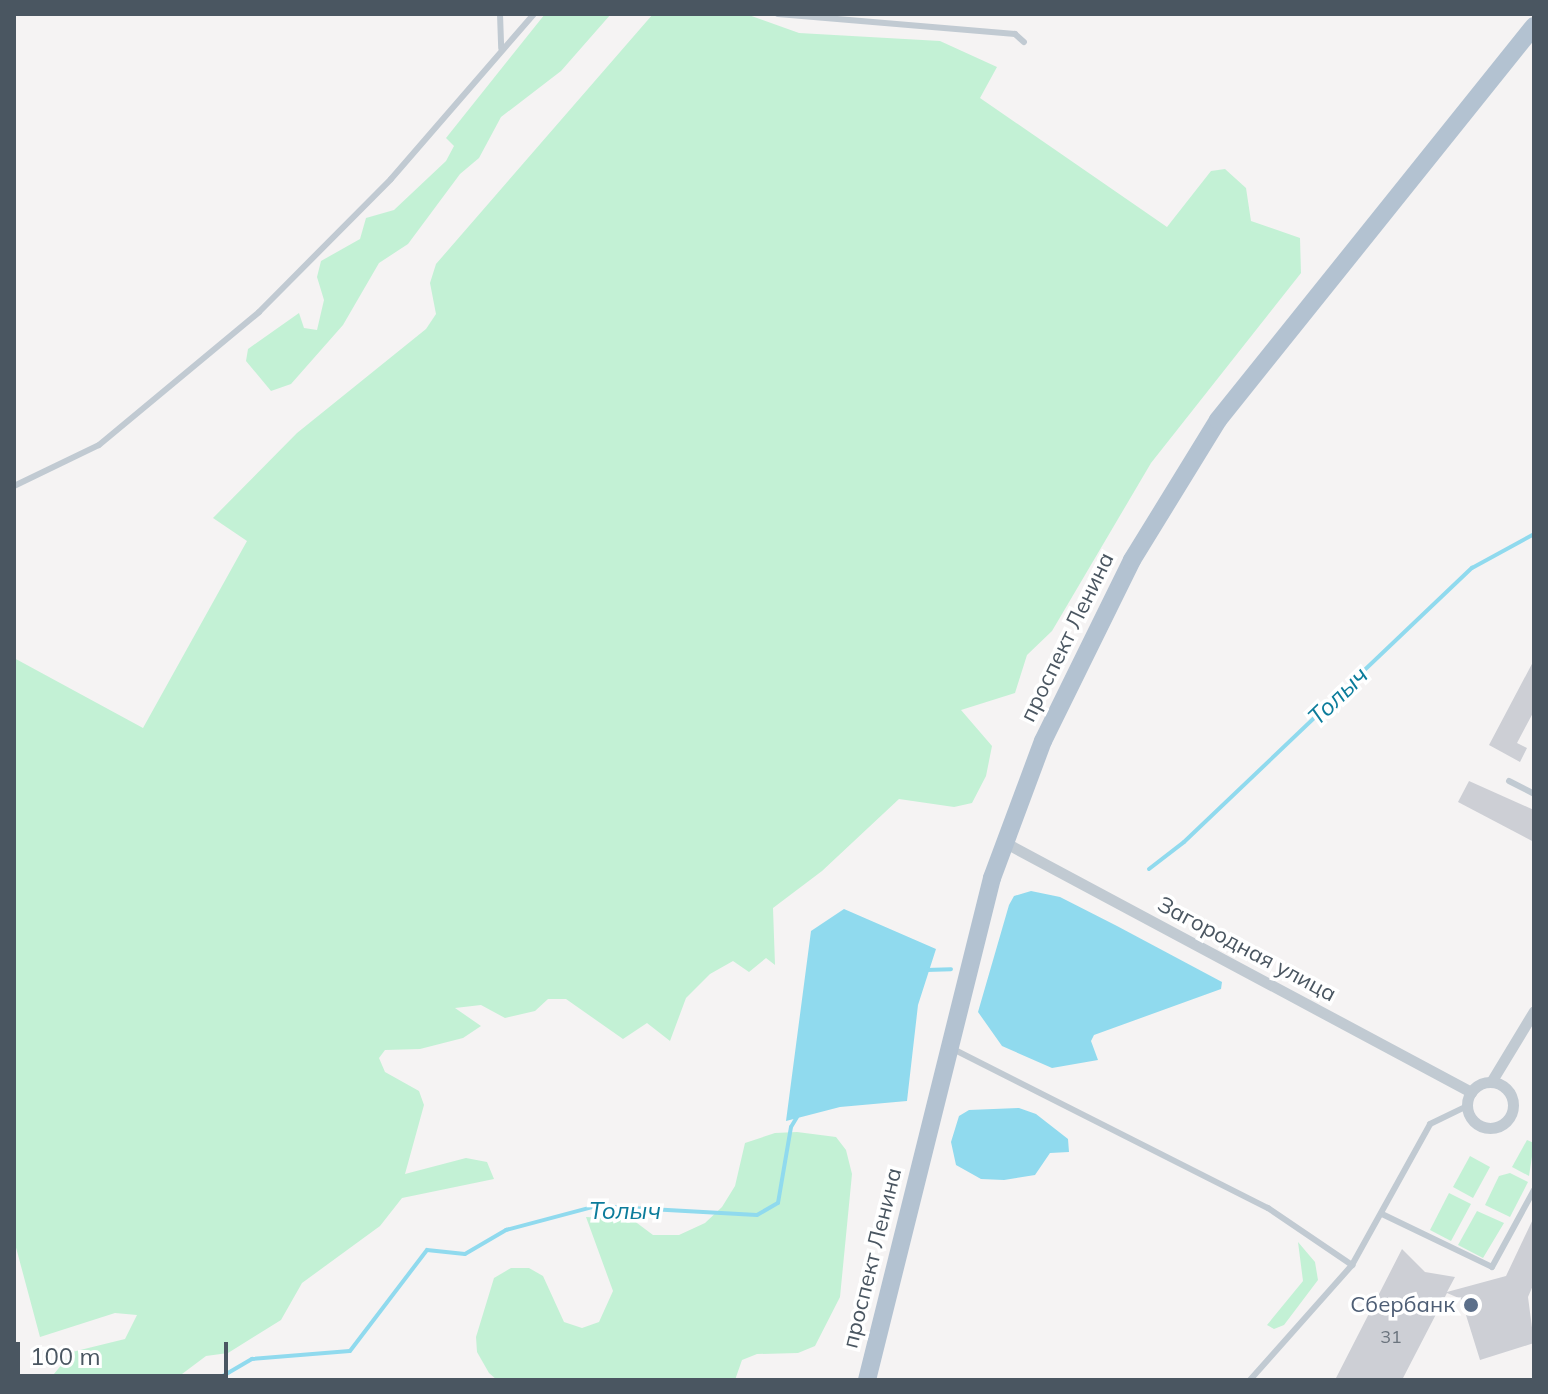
<!DOCTYPE html>
<html>
<head>
<meta charset="utf-8">
<style>
	body { margin:0 }
	#map { position:relative; width:1548px; height:1394px; overflow:hidden; background:#f5f3f3; font-family:Mulish,sans-serif }
	div>[style] { position:absolute }
	.green>* { inset:0; background:#c3f1d5 }
	.water>* { inset:0; background:#90daee }
	.stream>* { height:4px; margin:-2px; padding:0 2px; transform-origin:2px; border-radius:2px; background:#90daee }
	.building>* { inset:0; background:#cdcfd5 }
	.lane>* { height:6px; margin:-3px; padding:0 3px; transform-origin:3px; border-radius:3px; background:#c1cad2 }
	.street>* { height:11px; margin:-5.5px; padding:0 5.5px; transform-origin:5.5px; border-radius:5.5px; background:#c1cad2 }
	.street>.ring { margin:-5.5px; padding:0; box-sizing:content-box; background:none; border:11px solid #c1cad2; border-radius:50% }
	.primary>* { height:18px; margin:-9px; padding:0 9px; transform-origin:9px; border-radius:9px; background:#b3c2d1 }
	.dots>* { width:22px; height:22px; translate:-50% -50%; box-sizing:border-box; border:4px solid #fff; border-radius:50% }
	span { translate:-50% -50%; white-space:nowrap; text-align:center; line-height:1.15; -webkit-text-stroke:7px #fff; paint-order:stroke }
	.number-label { font-size:18px; color:#6b747e }
	.number-label span { -webkit-text-stroke-width:0 }
	.street-label { font-size:22px; color:#4a5661 }
	.service-label { font-size:22px; color:#4e5e75 }
	.right { translate:-100% -50%; text-align:right }
	.water-label { font-size:24px; color:#0c7c9b; font-style:italic }
	.frame { position:absolute; inset:0; border:16px solid #4a5661; pointer-events:none }
	.scale { position:absolute; left:16px; top:1342px; width:212px; height:36px; box-sizing:border-box; border:4px solid #4a5661; border-top:0; padding-left:10px; font-size:24px; line-height:28px; white-space:nowrap; color:#4a5661; -webkit-text-stroke:6px #fff; paint-order:stroke }
</style>
</head>
<body>
<div id="map">
	<div class="green">
		<div style="clip-path:polygon(545px 14px,611px 14px,561px 71px,501px 117px,479px 158px,460px 174px,408px 244px,379px 263px,343px 325px,291px 384px,271px 391px,246px 361px,248px 349px,299px 313px,304px 328px,317px 330px,324px 300px,317px 277px,321px 261px,360px 239px,366px 218px,394px 210px,446px 161px,454px 146px,446px 138px)"></div>
		<div style="clip-path:polygon(653px 14px,746px 14px,799px 33px,940px 41px,997px 67px,980px 98px,1167px 227px,1211px 171px,1225px 169px,1246px 188px,1251px 221px,1300px 238px,1301px 273px,1151px 463px,1052px 631px,1027px 655px,1015px 693px,961px 710px,992px 746px,986px 776px,972px 803px,954px 807px,899px 799px,822px 871px,773px 908px,775px 965px,766px 958px,749px 972px,733px 961px,710px 974px,686px 998px,670px 1041px,647px 1023px,623px 1039px,566px 999px,548px 999px,535px 1011px,505px 1018px,481px 1005px,455px 1008px,481px 1026px,463px 1038px,420px 1049px,385px 1050px,379px 1058px,385px 1072px,419px 1091px,424px 1105px,405px 1174px,466px 1158px,487px 1162px,494px 1179px,402px 1198px,380px 1226px,302px 1283px,281px 1320px,228px 1353px,206px 1356px,174px 1380px,49px 1380px,72px 1352px,125px 1339px,137px 1315px,115px 1313px,40px 1337px,14px 1240px,14px 658px,143px 728px,247px 541px,213px 518px,297px 433px,426px 329px,436px 314px,430px 283px,436px 264px)"></div>
		<div style="clip-path:polygon(797px 1132px,836px 1137px,846px 1150px,852px 1174px,840px 1297px,815px 1346px,798px 1353px,757px 1354px,742px 1360px,735px 1380px,497px 1380px,489px 1373px,477px 1352px,476px 1337px,494px 1278px,511px 1268px,529px 1268px,543px 1276px,564px 1322px,582px 1328px,599px 1322px,613px 1291px,586px 1217px,633px 1220px,653px 1235px,679px 1235px,705px 1223px,722px 1207px,735px 1186px,745px 1143px,775px 1133px)"></div>
		<div style="clip-path:polygon(1527px 1140px,1534px 1143px,1529px 1176px,1512px 1167px)"></div>
		<div style="clip-path:polygon(1470px 1156px,1490px 1167px,1473px 1198px,1453px 1187px)"></div>
		<div style="clip-path:polygon(1510px 1173px,1528px 1182px,1510px 1217px,1485px 1205px,1499px 1176px)"></div>
		<div style="clip-path:polygon(1449px 1193px,1471px 1204px,1451px 1241px,1430px 1230px)"></div>
		<div style="clip-path:polygon(1477px 1211px,1504px 1223px,1483px 1258px,1458px 1245px)"></div>
		<div style="clip-path:polygon(1298px 1242px,1315px 1262px,1318px 1280px,1284px 1325px,1274px 1329px,1267px 1325px,1303px 1281px)"></div>
	</div>
	<div class="water">
		<div style="clip-path:polygon(1031px 891px,1060px 897px,1117px 926px,1222px 982px,1221px 989px,1094px 1035px,1091px 1041px,1098px 1060px,1052px 1068px,1002px 1046px,978px 1012px,1009px 905px,1014px 896px)"></div>
		<div style="clip-path:polygon(844px 909px,936px 949px,918px 1005px,907px 1101px,840px 1107px,786px 1121px,811px 931px)"></div>
		<div style="clip-path:polygon(1019px 1108px,1036px 1114px,1068px 1139px,1069px 1152px,1050px 1153px,1035px 1175px,1004px 1180px,981px 1179px,956px 1165px,951px 1142px,959px 1116px,969px 1110px)"></div>
	</div>
	<div class="stream">
		<div style="left:1149px;top:869px;width:44px;rotate:-37.6deg"></div>
		<div style="left:1184px;top:842px;width:398px;rotate:-43.6deg"></div>
		<div style="left:1472px;top:568px;width:71px;rotate:-28.7deg"></div>
		<div style="left:926px;top:970px;width:25px;rotate:-2deg"></div>
		<div style="left:216px;top:1380px;width:42px;rotate:-30.3deg"></div>
		<div style="left:252px;top:1359px;width:98px;rotate:-4.7deg"></div>
		<div style="left:350px;top:1351px;width:127px;rotate:-52.7deg"></div>
		<div style="left:427px;top:1250px;width:38px;rotate:6deg"></div>
		<div style="left:465px;top:1254px;width:48px;rotate:-30.3deg"></div>
		<div style="left:506px;top:1230px;width:93px;rotate:-14.9deg"></div>
		<div style="left:596px;top:1206px;width:161px;rotate:3.2deg"></div>
		<div style="left:757px;top:1215px;width:24px;rotate:-30deg"></div>
		<div style="left:778px;top:1203px;width:77px;rotate:-80.3deg"></div>
		<div style="left:791px;top:1127px;width:12px;rotate:-59deg"></div>
	</div>
	<div class="building">
		<div style="clip-path:polygon(1534px 660px,1534px 711px,1517px 743px,1527px 748px,1520px 762px,1489px 745px)"></div>
		<div style="clip-path:polygon(1469px 781px,1534px 810px,1534px 842px,1458px 802px)"></div>
		<div style="clip-path:polygon(1534px 1217px,1534px 1283px,1528px 1297px,1534px 1343px,1480px 1360px,1461px 1299px,1447px 1293px,1402px 1380px,1335px 1380px,1402px 1249px,1425px 1272px,1455px 1277px,1447px 1292px,1506px 1276px)"></div>
	</div>
	<div class="lane">
		<div style="left:500px;top:14px;width:34px;rotate:88deg"></div>
		<div style="left:778px;top:14px;width:238px;rotate:4.8deg"></div>
		<div style="left:1015px;top:34px;width:12px;rotate:42deg"></div>
		<div style="left:14px;top:486px;width:94px;rotate:-25.8deg"></div>
		<div style="left:99px;top:445px;width:208px;rotate:-39.7deg"></div>
		<div style="left:259px;top:312px;width:187px;rotate:-45.2deg"></div>
		<div style="left:391px;top:179px;width:218px;rotate:-49.1deg"></div>
		<div style="left:1509px;top:781px;width:28px;rotate:27deg"></div>
		<div style="left:951px;top:1048px;width:355px;rotate:26.8deg"></div>
		<div style="left:1268px;top:1208px;width:102px;rotate:34.2deg"></div>
		<div style="left:1382px;top:1214px;width:122px;rotate:25.7deg"></div>
		<div style="left:1492px;top:1267px;width:88px;rotate:-61.4deg"></div>
		<div style="left:1250px;top:1380px;width:154px;rotate:-48.4deg"></div>
		<div style="left:1352px;top:1265px;width:161px;rotate:-61deg"></div>
		<div style="left:1430px;top:1124px;width:41px;rotate:-25.9deg"></div>
	</div>
	<div class="street">
		<div style="left:1004px;top:842px;width:530px;rotate:28.16deg"></div>
		<div class="ring" style="left:1467px;top:1082px;width:35px;height:35px"></div>
		<div style="left:1491px;top:1082px;width:83px;rotate:-58.8deg"></div>
	</div>
	<div class="primary">
		<div style="left:867px;top:1380px;width:517px;rotate:-76.02deg"></div>
		<div style="left:992px;top:878px;width:146px;rotate:-69.6deg"></div>
		<div style="left:1043px;top:741px;width:202px;rotate:-63.8deg"></div>
		<div style="left:1132px;top:560px;width:164px;rotate:-58.4deg"></div>
		<div style="left:1218px;top:420px;width:505px;rotate:-51.27deg"></div>
	</div>
	<div class="dots">
		<div style="left:1471px;top:1305px;background:#5c6f8a"></div>
	</div>
	<div class="number-label">
		<span style="left:1391px;top:1337px">31</span>
	</div>
	<div class="street-label">
		<span style="left:1067px;top:637px;rotate:-64deg">проспект Ленина</span>
		<span style="left:1247px;top:949px;rotate:28deg">Загородная улица</span>
		<span style="left:872px;top:1258px;rotate:-76deg">проспект Ленина</span>
	</div>
	<div class="service-label">
		<span class="right" style="left:1455px;top:1305px">Сбербанк</span>
	</div>
	<div class="water-label">
		<span style="left:1338px;top:696px;rotate:-44deg">Толыч</span>
		<span style="left:625px;top:1211px">Толыч</span>
	</div>
	<div class="frame"></div>
	<div class="scale">100 m</div>
</div>
</body>
</html>
